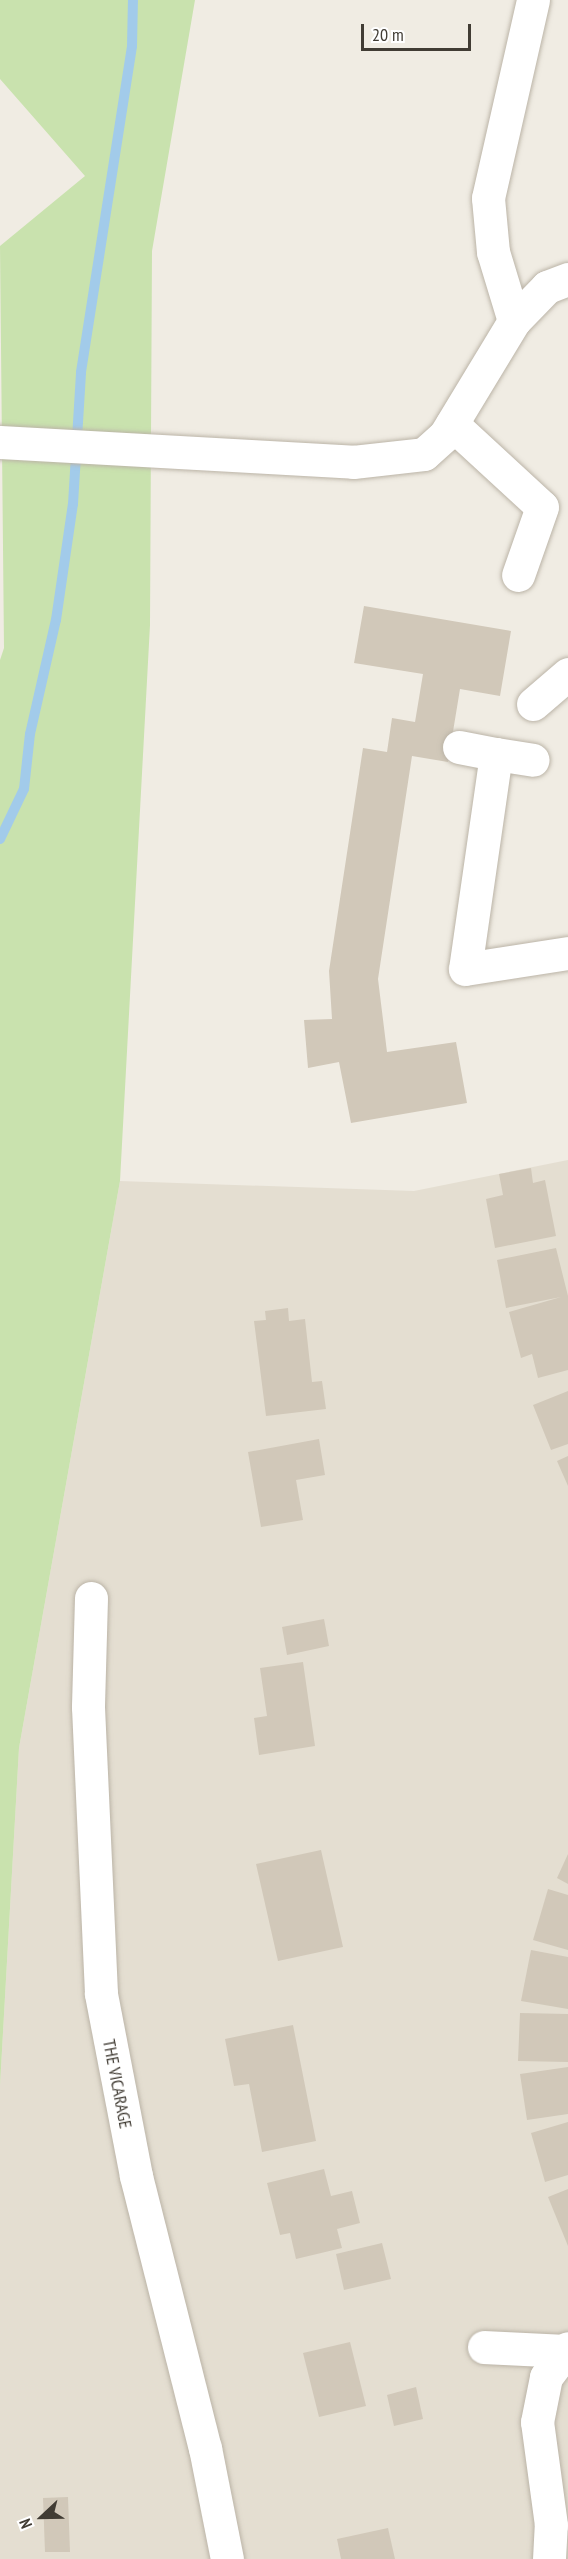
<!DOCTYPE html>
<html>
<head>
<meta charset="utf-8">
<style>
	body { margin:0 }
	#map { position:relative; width:568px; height:2559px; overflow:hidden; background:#f0ece3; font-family:"PT Sans Narrow",sans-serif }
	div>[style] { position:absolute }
	.residential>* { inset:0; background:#e4ded1 }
	.green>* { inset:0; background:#c9e2ae }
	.stream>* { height:10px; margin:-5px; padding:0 5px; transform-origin:5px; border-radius:5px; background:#a2cbea }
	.building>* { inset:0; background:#d1c8b9 }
	.roads { filter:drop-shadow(0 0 2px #bbb4a7) drop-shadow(0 0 2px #bbb4a7) }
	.minor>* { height:33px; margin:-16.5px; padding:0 16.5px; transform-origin:16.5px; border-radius:16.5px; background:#fff }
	span { translate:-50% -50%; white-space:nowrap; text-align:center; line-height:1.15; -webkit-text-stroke:5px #fff; paint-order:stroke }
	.street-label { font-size:18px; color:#413c34 }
	.north { position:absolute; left:12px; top:2487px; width:60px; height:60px; -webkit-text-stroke:4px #fff; paint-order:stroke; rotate:248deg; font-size:16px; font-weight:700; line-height:24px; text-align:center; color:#413c34 }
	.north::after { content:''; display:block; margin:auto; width:21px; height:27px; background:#413c34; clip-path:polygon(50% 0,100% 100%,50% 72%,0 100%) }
	.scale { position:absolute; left:361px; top:24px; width:110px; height:27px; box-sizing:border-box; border:3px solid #413c34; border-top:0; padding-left:8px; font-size:18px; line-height:21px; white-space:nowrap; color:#413c34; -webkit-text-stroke:4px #fff; paint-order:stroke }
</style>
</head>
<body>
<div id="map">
	<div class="residential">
		<div style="clip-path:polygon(568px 1160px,568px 2559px,0 2559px,0 2086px,19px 1748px,120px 1181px,414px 1191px)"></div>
	</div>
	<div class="green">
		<div style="clip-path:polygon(0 0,195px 0,152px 251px,150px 625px,120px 1181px,19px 1748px,0 2086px,0 660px,4px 648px,0 246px,85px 176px,0 79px)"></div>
	</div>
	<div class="stream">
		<div style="left:0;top:839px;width:55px;rotate:-64.4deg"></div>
		<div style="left:24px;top:789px;width:55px;rotate:-83.8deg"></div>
		<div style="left:30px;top:734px;width:117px;rotate:-77.2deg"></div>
		<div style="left:56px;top:620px;width:117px;rotate:-81.7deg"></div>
		<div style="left:73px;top:504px;width:132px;rotate:-86.5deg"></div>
		<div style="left:81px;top:372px;width:330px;rotate:-81.1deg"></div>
		<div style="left:132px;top:46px;width:46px;rotate:-88.8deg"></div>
	</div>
	<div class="building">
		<div style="clip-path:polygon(364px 606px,511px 631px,500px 696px,460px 689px,448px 762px,412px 756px,378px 979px,387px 1052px,456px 1042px,467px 1103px,351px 1123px,339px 1062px,308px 1068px,304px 1020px,332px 1019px,329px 971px,363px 748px,387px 752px,392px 718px,415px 722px,423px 674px,354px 663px)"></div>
		<div style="clip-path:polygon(531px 1168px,533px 1183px,545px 1180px,556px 1236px,495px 1248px,486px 1199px,503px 1195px,499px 1174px)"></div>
		<div style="clip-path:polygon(556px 1248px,568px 1296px,568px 1370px,538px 1378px,532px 1354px,521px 1358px,509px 1312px,561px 1297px,506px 1308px,497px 1260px)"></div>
		<div style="clip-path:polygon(288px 1308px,289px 1321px,305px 1319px,312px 1382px,322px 1381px,326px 1409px,266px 1416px,254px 1321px,266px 1320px,265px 1311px)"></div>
		<div style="clip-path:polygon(568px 1391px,568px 1444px,551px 1450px,533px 1405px)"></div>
		<div style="clip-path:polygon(319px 1439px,325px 1475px,296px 1480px,303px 1520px,261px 1527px,248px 1452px)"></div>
		<div style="clip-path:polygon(568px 1456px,568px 1486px,557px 1461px)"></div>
		<div style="clip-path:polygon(324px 1619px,329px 1646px,287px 1655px,282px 1627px)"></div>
		<div style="clip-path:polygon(303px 1662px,315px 1746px,259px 1755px,254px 1718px,267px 1716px,260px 1668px)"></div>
		<div style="clip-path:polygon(321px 1850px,343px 1947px,278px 1961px,256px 1864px)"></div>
		<div style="clip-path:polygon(568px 1854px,568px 1884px,557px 1878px)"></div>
		<div style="clip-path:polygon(548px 1889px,568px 1895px,568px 1950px,533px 1940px)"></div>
		<div style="clip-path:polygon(531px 1950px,568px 1957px,568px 2009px,521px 2001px)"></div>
		<div style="clip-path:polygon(520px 2013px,568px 2014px,568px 2062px,518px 2061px)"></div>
		<div style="clip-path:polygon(293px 2025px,316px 2141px,262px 2152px,249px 2084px,234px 2086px,225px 2039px)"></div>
		<div style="clip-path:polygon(568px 2067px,568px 2114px,527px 2120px,520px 2074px)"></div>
		<div style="clip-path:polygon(568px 2122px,568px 2175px,545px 2182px,531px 2133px)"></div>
		<div style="clip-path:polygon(324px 2169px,331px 2196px,352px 2191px,360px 2223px,337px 2229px,342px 2248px,296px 2259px,290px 2233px,280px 2235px,267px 2183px)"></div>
		<div style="clip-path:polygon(568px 2189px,568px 2246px,548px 2197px)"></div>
		<div style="clip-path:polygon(382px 2243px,391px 2279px,344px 2290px,336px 2254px)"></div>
		<div style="clip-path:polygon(350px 2342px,366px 2406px,319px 2417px,303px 2353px)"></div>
		<div style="clip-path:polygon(416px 2387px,423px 2419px,394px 2426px,387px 2395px)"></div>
		<div style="clip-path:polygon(68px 2497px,70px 2552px,45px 2552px,43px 2498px)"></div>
		<div style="clip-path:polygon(388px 2528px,395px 2559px,341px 2559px,337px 2539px)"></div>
	</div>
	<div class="roads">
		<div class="minor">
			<div style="left:514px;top:321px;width:72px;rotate:-106.9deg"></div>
			<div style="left:493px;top:252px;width:54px;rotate:-95.3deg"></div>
			<div style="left:488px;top:198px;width:203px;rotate:-77.2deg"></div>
			<div style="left:452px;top:424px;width:122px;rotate:42.7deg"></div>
			<div style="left:542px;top:507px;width:72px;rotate:109.4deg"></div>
			<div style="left:0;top:442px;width:354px;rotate:3.2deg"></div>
			<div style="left:353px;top:462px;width:71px;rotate:-6.4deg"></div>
			<div style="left:424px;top:454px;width:28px;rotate:-42deg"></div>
			<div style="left:445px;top:435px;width:133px;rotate:-58.8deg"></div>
			<div style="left:514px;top:321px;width:47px;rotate:-45.9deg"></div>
			<div style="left:547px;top:287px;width:22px;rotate:-21deg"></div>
			<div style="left:533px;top:704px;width:46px;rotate:-40.6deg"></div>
			<div style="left:459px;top:747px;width:38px;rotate:11deg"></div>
			<div style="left:496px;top:754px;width:217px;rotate:98.2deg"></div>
			<div style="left:465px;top:969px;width:104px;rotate:-8.8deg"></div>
			<div style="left:496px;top:754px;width:37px;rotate:9deg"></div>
			<div style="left:91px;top:1598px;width:109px;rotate:91.6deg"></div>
			<div style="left:88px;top:1707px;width:287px;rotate:87.4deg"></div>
			<div style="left:101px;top:1994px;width:185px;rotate:79.1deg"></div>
			<div style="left:136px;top:2176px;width:281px;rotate:75.8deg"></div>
			<div style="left:205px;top:2448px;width:113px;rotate:78.8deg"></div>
			<div style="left:484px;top:2347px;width:81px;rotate:2.8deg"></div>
			<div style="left:549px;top:2559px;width:34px;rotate:-87deg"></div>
			<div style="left:551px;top:2525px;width:104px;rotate:-97.7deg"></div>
			<div style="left:537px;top:2422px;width:46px;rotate:-78.7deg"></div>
			<div style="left:546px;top:2377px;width:36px;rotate:-53deg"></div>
		</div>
	</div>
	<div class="street-label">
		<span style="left:117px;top:2084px;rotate:79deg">THE VICARAGE</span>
	</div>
	<div class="north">N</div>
	<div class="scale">20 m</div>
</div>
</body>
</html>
